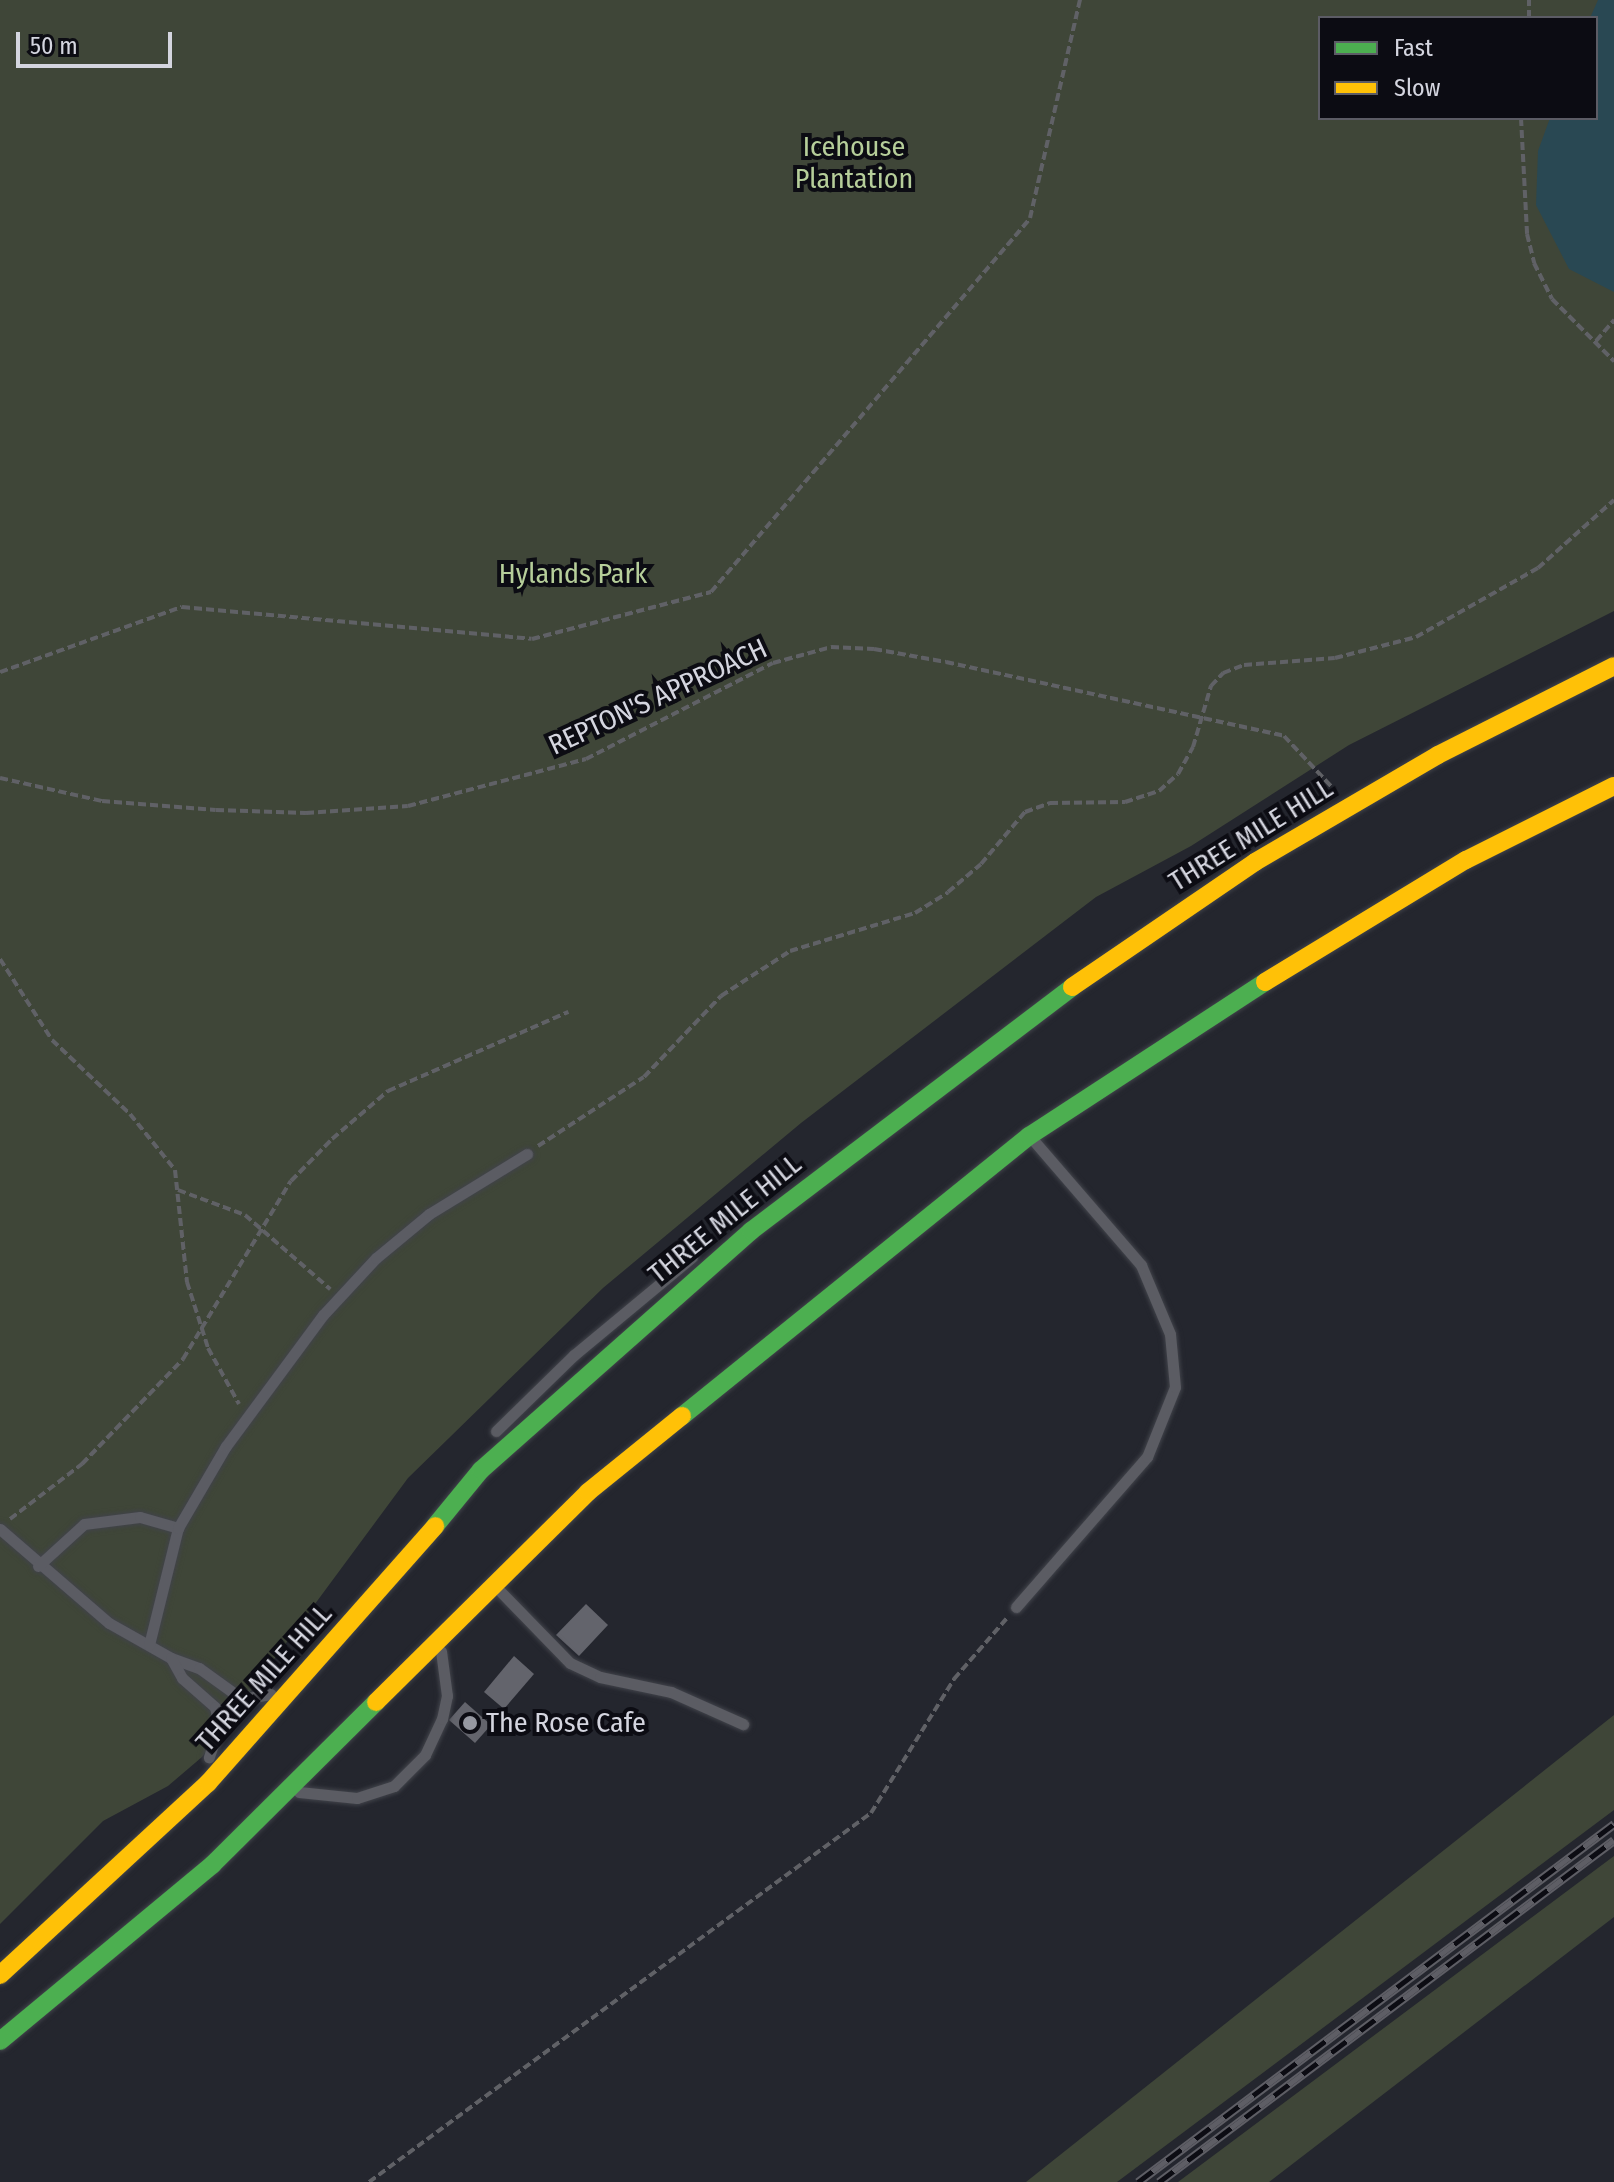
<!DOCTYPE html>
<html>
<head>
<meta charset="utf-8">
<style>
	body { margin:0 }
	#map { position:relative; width:1614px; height:2182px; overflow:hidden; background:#24262e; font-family:"Fira Sans Condensed",sans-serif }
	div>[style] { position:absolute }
	.green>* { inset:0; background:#3f4638 }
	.water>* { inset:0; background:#294853 }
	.building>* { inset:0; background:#63646c }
	.path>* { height:4px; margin-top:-2px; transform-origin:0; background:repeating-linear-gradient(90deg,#606166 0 8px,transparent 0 12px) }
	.roads { filter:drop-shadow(0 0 2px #41434a) drop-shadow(0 0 2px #41434a) }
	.lane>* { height:11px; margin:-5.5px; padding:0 5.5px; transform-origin:5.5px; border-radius:5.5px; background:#5b5c63 }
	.fast>* { height:18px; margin:-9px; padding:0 9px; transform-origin:9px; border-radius:9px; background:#4caf50 }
	.slow>* { height:18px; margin:-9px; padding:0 9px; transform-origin:9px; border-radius:9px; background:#ffc107 }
	.rail>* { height:9px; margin-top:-4.5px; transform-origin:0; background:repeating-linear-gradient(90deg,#0c0c13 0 18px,#5e5e65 0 36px); box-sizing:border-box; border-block:2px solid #5e5e65 }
	.dots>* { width:22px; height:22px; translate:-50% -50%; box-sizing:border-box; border:4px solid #0c0c13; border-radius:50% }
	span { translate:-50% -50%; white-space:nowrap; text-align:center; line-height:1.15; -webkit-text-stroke:8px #0c0c13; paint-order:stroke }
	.park-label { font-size:28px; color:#b6ce9a }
	.street-label { font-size:28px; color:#d4d5df }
	.poi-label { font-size:28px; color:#d4d5df }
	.left { translate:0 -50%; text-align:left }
	.legend { position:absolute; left:1318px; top:16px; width:280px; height:104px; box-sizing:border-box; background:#0c0c13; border:2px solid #5c5c65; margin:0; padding:10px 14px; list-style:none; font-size:24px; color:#d4d5df }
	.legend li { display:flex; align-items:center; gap:16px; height:40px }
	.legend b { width:40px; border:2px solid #5c5c65 }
	.scale { position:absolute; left:16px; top:32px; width:156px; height:36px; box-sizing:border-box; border:4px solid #d4d5df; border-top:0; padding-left:10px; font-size:24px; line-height:28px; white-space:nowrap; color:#d4d5df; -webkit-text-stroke:6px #0c0c13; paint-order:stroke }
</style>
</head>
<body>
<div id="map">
	<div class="green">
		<div style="clip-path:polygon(evenodd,0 0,1614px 0,1614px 611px,1349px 745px,1191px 846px,1096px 897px,801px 1123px,603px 1288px,408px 1478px,202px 1757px,168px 1786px,103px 1821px,0 1924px,0 0,1320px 18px,1596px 18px,1596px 118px,1320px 118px,1320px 18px)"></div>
		<div style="clip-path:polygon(1614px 1715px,1614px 1810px,1117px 2182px,1026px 2182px)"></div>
		<div style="clip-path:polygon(1614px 1856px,1614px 1917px,1269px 2182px,1178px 2182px)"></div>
	</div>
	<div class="water">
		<div style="clip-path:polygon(1598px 0,1614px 0,1614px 292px,1569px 269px,1536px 205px,1538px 151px,1550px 118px,1596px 118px,1596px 18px,1590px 18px)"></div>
	</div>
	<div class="building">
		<div style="clip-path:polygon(586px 1604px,608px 1625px,579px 1656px,556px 1635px)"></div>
		<div style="clip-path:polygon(514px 1656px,534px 1674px,504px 1709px,484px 1692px)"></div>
		<div style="clip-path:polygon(465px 1702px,491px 1725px,475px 1743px,449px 1720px)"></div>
	</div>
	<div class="path">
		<div style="left:1529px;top:18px;width:18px;rotate:-90deg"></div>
		<div style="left:1521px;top:118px;width:116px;rotate:87deg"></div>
		<div style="left:1527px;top:234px;width:30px;rotate:76deg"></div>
		<div style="left:1534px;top:263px;width:40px;rotate:63.4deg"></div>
		<div style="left:1552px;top:299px;width:88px;rotate:45deg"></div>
		<div style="left:1596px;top:341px;width:28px;rotate:-49deg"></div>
		<div style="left:0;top:672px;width:193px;rotate:-19.7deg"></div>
		<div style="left:182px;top:607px;width:351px;rotate:5.2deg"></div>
		<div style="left:532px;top:639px;width:185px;rotate:-14.7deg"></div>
		<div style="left:711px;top:592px;width:492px;rotate:-49.5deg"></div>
		<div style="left:1030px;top:218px;width:224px;rotate:-77.1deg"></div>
		<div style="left:0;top:778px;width:105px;rotate:12.7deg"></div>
		<div style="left:102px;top:801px;width:114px;rotate:4.5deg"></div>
		<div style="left:216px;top:810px;width:90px;rotate:1.9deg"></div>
		<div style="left:306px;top:813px;width:102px;rotate:-3.9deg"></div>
		<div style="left:408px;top:806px;width:184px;rotate:-14.8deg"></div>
		<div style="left:586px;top:759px;width:210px;rotate:-27.2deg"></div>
		<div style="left:773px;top:663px;width:60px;rotate:-15.4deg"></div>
		<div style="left:831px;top:647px;width:43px;rotate:2.7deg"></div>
		<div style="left:874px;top:649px;width:73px;rotate:10.2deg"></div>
		<div style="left:946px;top:662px;width:346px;rotate:12.3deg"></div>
		<div style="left:1284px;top:736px;width:69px;rotate:46.8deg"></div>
		<div style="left:0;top:959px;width:96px;rotate:57.3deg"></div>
		<div style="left:52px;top:1040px;width:108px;rotate:43.5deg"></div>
		<div style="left:130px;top:1114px;width:72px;rotate:51.2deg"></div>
		<div style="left:175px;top:1170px;width:113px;rotate:83.9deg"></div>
		<div style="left:187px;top:1282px;width:69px;rotate:72.3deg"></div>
		<div style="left:208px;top:1348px;width:64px;rotate:61deg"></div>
		<div style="left:538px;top:1146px;width:126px;rotate:-33.1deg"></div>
		<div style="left:644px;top:1077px;width:112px;rotate:-46.5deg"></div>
		<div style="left:721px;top:996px;width:82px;rotate:-33.1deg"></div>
		<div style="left:790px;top:951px;width:131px;rotate:-16.9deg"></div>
		<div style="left:915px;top:913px;width:39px;rotate:-32deg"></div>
		<div style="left:948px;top:892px;width:43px;rotate:-40.3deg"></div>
		<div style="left:981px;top:864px;width:68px;rotate:-49.8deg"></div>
		<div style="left:1025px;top:812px;width:27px;rotate:-20deg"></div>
		<div style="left:1050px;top:803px;width:75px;rotate:-0.8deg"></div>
		<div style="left:1125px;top:802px;width:36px;rotate:-18deg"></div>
		<div style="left:1159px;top:791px;width:25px;rotate:-42deg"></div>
		<div style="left:1178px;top:774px;width:31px;rotate:-61deg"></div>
		<div style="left:1193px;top:747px;width:64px;rotate:-73.6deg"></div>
		<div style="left:1211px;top:686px;width:18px;rotate:-47deg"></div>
		<div style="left:1223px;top:673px;width:22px;rotate:-21deg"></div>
		<div style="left:1244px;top:665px;width:91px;rotate:-4.4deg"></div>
		<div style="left:1335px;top:658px;width:84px;rotate:-14.5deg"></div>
		<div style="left:1416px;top:637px;width:140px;rotate:-29.5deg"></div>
		<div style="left:1538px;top:568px;width:102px;rotate:-41.8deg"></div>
		<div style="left:178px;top:1190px;width:72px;rotate:20.5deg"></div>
		<div style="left:245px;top:1215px;width:113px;rotate:41deg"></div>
		<div style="left:10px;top:1519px;width:91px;rotate:-37.4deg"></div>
		<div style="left:82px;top:1464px;width:146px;rotate:-46.1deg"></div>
		<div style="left:183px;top:1359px;width:208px;rotate:-58.8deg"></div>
		<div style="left:291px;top:1181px;width:59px;rotate:-45.7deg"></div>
		<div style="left:332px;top:1139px;width:74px;rotate:-40.6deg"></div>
		<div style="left:388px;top:1091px;width:197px;rotate:-23.7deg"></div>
		<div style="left:369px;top:2182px;width:623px;rotate:-36.32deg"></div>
		<div style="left:871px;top:1813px;width:158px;rotate:-58.2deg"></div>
		<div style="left:954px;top:1679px;width:81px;rotate:-49deg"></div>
	</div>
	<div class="roads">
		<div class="lane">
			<div style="left:496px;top:1431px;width:109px;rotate:-44.3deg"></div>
			<div style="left:574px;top:1355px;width:153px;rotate:-39.7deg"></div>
			<div style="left:0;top:1529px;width:144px;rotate:40.8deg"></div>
			<div style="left:109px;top:1623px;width:71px;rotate:29.4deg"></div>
			<div style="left:171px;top:1658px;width:30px;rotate:20deg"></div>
			<div style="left:199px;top:1668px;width:53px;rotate:35.8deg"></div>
			<div style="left:242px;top:1699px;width:29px;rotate:-10deg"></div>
			<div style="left:38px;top:1566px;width:62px;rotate:-42.4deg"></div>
			<div style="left:84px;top:1524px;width:56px;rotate:-7.1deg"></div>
			<div style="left:140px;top:1517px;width:40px;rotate:16deg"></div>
			<div style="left:498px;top:1589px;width:103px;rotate:45.8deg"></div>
			<div style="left:570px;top:1663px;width:33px;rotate:25deg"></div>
			<div style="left:600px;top:1677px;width:73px;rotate:11.9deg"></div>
			<div style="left:671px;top:1692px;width:79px;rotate:24deg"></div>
			<div style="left:1016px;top:1607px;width:199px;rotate:-48.9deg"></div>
			<div style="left:1147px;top:1457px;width:75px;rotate:-68.2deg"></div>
			<div style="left:1175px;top:1387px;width:53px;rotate:-95.4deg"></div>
			<div style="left:1170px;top:1334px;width:75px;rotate:-112.8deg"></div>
			<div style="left:1141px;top:1265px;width:162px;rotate:-130.8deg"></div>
			<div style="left:149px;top:1645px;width:121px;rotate:-76.1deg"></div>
			<div style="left:178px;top:1528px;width:95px;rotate:-59.7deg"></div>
			<div style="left:226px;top:1446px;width:163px;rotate:-53.5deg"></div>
			<div style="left:323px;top:1315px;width:78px;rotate:-47.1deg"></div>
			<div style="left:376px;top:1258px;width:69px;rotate:-39.7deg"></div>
			<div style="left:429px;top:1214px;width:115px;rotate:-31.5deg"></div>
			<div style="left:171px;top:1658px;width:23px;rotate:61deg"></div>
			<div style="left:182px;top:1678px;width:44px;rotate:41.3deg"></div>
			<div style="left:215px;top:1707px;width:19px;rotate:78deg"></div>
			<div style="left:219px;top:1726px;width:33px;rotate:108deg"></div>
			<div style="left:299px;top:1792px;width:58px;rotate:5.9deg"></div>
			<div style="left:357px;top:1798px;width:39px;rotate:-18deg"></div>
			<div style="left:394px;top:1786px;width:44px;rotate:-45deg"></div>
			<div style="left:425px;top:1755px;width:40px;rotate:-65deg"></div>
			<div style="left:442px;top:1719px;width:24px;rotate:-78deg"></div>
			<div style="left:447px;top:1696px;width:45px;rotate:-97.6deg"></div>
		</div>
		<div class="fast">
			<div style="left:682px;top:1416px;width:446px;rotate:-38.9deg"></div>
			<div style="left:1029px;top:1136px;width:282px;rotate:-33.1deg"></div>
			<div style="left:435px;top:1526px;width:72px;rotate:-50.6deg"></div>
			<div style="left:481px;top:1470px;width:361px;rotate:-41.5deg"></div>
			<div style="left:751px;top:1231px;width:403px;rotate:-37.2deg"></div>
			<div style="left:0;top:2041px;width:276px;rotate:-39.7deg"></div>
			<div style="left:212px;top:1865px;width:231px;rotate:-44.8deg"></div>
		</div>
		<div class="slow">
			<div style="left:1265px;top:982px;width:235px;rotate:-31.3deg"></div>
			<div style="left:1466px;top:860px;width:165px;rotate:-26.6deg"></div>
			<div style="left:1072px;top:987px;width:222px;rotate:-34.3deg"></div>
			<div style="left:1255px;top:862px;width:212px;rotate:-30.3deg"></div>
			<div style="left:1438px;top:755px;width:197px;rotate:-26.8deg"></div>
			<div style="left:376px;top:1702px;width:298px;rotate:-44.7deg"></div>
			<div style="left:588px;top:1492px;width:121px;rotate:-39deg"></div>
			<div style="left:0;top:1975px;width:283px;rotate:-42.7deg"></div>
			<div style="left:208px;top:1783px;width:343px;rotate:-48.5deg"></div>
		</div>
	</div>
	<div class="rail">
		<div style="left:1138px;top:2182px;width:596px;rotate:-36.95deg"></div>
		<div style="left:1159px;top:2182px;width:569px;rotate:-36.93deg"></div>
	</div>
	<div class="dots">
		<div style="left:470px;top:1723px;background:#9698a1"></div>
	</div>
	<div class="park-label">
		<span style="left:854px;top:163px">Icehouse<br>Plantation</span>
		<span style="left:573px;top:574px">Hylands Park</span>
	</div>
	<div class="street-label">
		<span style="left:658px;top:697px;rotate:-25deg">REPTON'S APPROACH</span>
		<span style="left:1251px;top:835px;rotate:-32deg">THREE MILE HILL</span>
		<span style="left:725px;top:1219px;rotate:-39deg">THREE MILE HILL</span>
		<span style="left:264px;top:1678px;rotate:-48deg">THREE MILE HILL</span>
	</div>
	<div class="poi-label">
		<span class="left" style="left:486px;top:1723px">The Rose Cafe</span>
	</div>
	<ul class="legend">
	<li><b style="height:10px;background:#4caf50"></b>Fast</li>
	<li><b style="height:10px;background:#ffc107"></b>Slow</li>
	</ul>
	<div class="scale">50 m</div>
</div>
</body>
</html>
